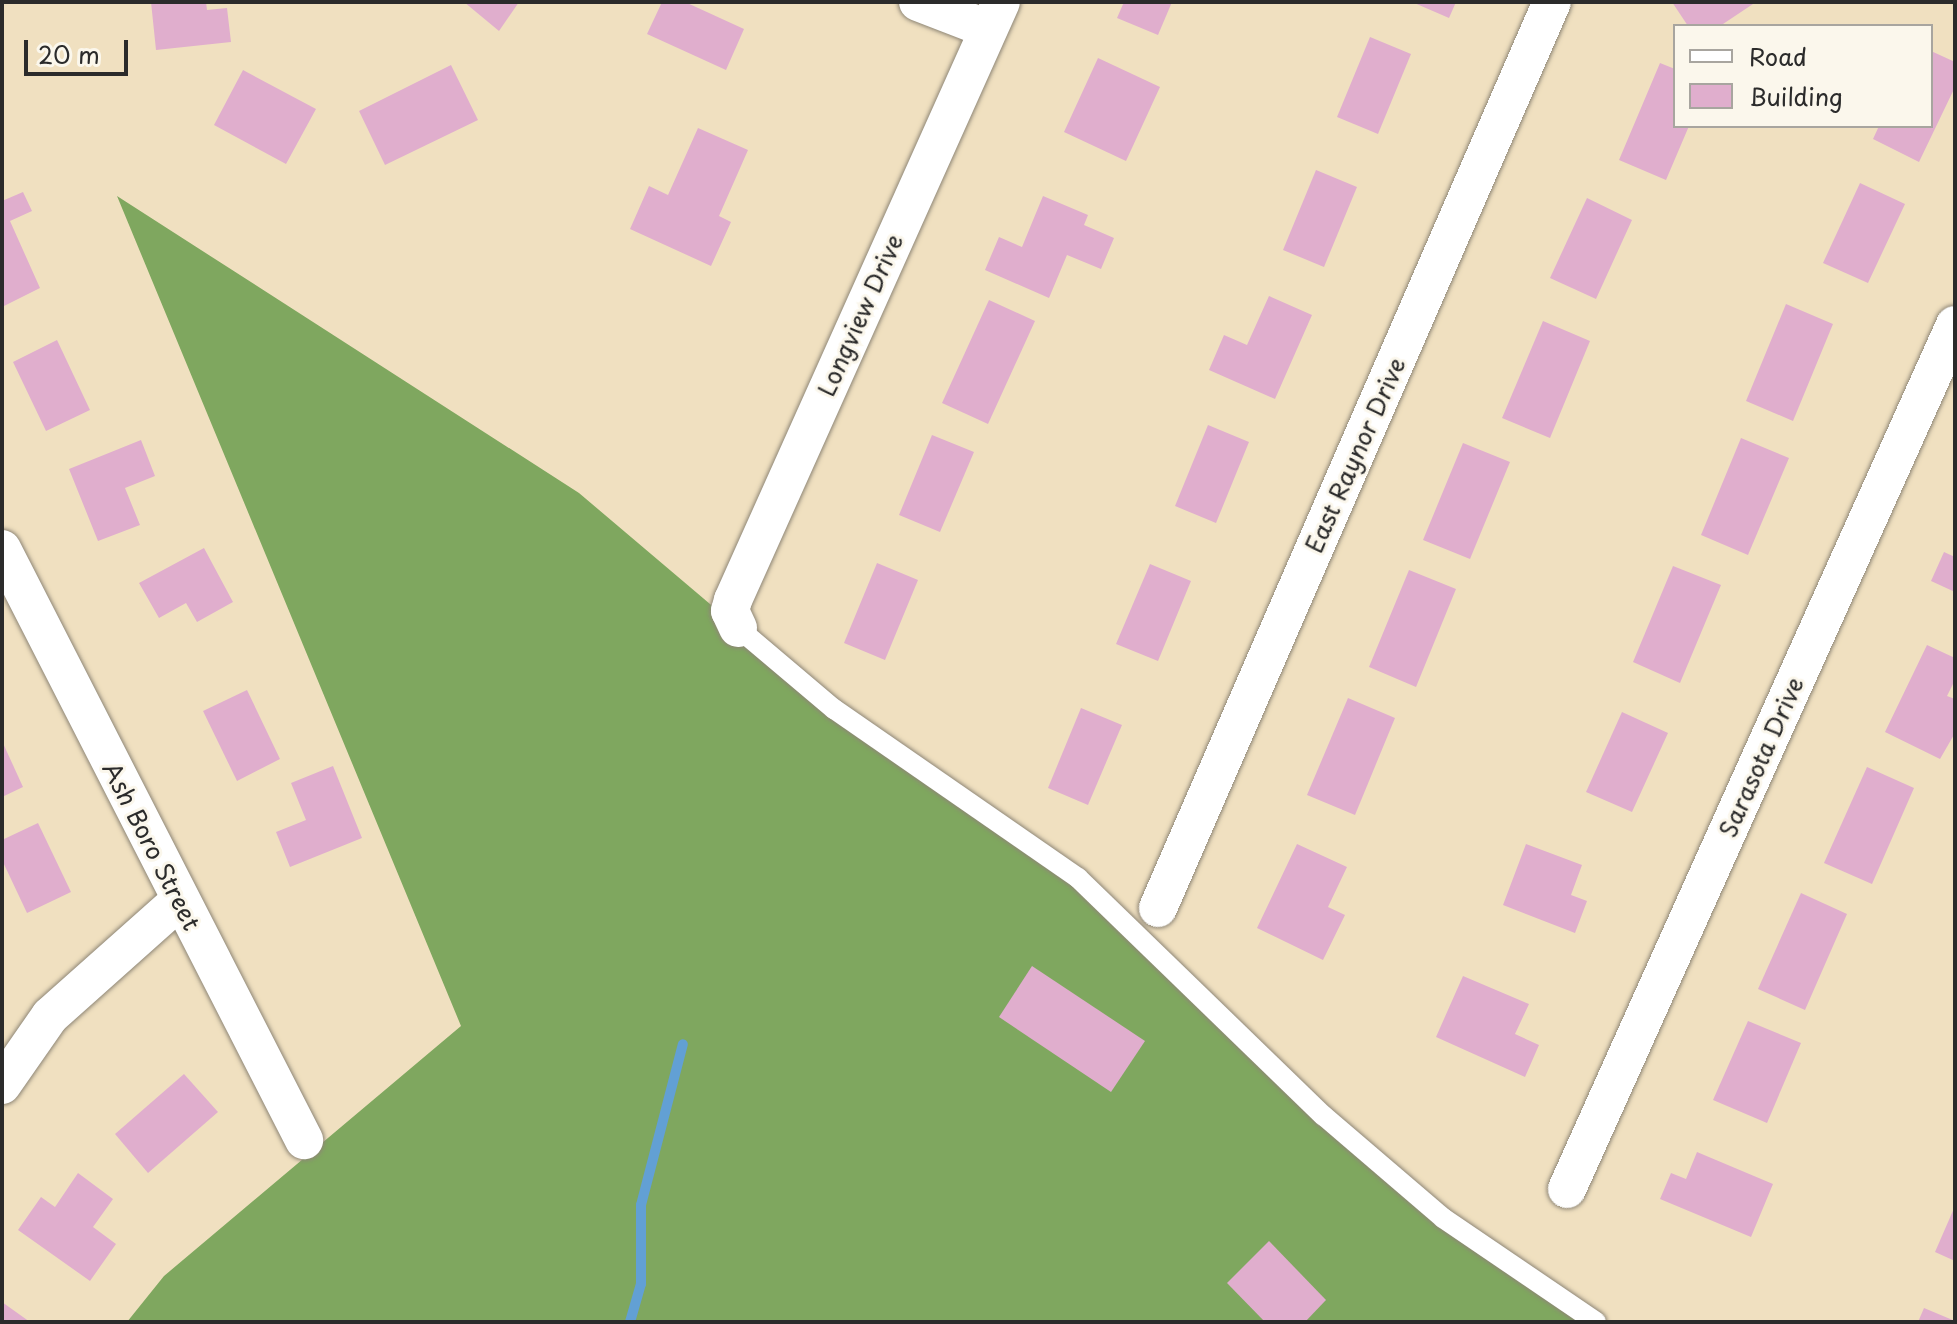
<!DOCTYPE html>
<html>
<head>
<meta charset="utf-8">
<style>
	body { margin:0 }
	#map { position:relative; width:1957px; height:1324px; overflow:hidden; background:#f0e0c0; font-family:"Playpen Sans",sans-serif }
	div>[style] { position:absolute }
	.forest>* { inset:0; background:#7fa75f }
	.stream>* { height:10px; margin:-5px; padding:0 5px; transform-origin:5px; border-radius:5px; background:#62a0d4 }
	.building>* { inset:0; background:#e0aecd }
	.roads { filter:drop-shadow(0 0 2px #8e8676) drop-shadow(0 0 2px #8e8676) }
	.service>* { height:20px; margin:-10px; padding:0 10px; transform-origin:10px; border-radius:10px; background:#fff }
	.minor>* { height:38px; margin:-19px; padding:0 19px; transform-origin:19px; border-radius:19px; background:#fff }
	span { translate:-50% -50%; white-space:nowrap; text-align:center; line-height:1.15; -webkit-text-stroke:6px #fbf7ec; paint-order:stroke }
	.street-label { font-size:24px; color:#2b2b2b }
	.frame { position:absolute; inset:0; border:4px solid #2b2b2b; pointer-events:none }
	.legend { position:absolute; left:1673px; top:24px; width:260px; height:104px; box-sizing:border-box; background:#fbf7ec; border:2px solid #a8a59f; margin:0; padding:10px 14px; list-style:none; font-size:24px; color:#2b2b2b }
	.legend li { display:flex; align-items:center; gap:16px; height:40px }
	.legend b { width:40px; border:2px solid #a8a59f }
	.scale { position:absolute; left:24px; top:40px; width:104px; height:36px; box-sizing:border-box; border:4px solid #2b2b2b; border-top:0; padding-left:10px; font-size:24px; line-height:28px; white-space:nowrap; color:#2b2b2b; -webkit-text-stroke:6px #fbf7ec; paint-order:stroke }
</style>
</head>
<body>
<div id="map">
	<div class="forest">
		<div style="clip-path:polygon(117px 196px,579px 493px,834px 709px,1078px 878px,1315px 1109px,1596px 1322px,127px 1322px,164px 1276px,461px 1026px)"></div>
	</div>
	<div class="stream">
		<div style="left:630px;top:1322px;width:40px;rotate:-74deg"></div>
		<div style="left:641px;top:1284px;width:79px;rotate:-90deg"></div>
		<div style="left:641px;top:1205px;width:166px;rotate:-75.4deg"></div>
	</div>
	<div class="building">
		<div style="clip-path:polygon(151px 2px,206px 2px,207px 10px,227px 8px,231px 42px,156px 50px)"></div>
		<div style="clip-path:polygon(464px 2px,519px 2px,499px 31px)"></div>
		<div style="clip-path:polygon(662px 2px,685px 2px,744px 29px,726px 70px,647px 34px)"></div>
		<div style="clip-path:polygon(1124px 2px,1172px 2px,1158px 35px,1117px 18px)"></div>
		<div style="clip-path:polygon(1412px 2px,1456px 2px,1449px 18px)"></div>
		<div style="clip-path:polygon(1672px 2px,1756px 2px,1720px 26px,1688px 26px)"></div>
		<div style="clip-path:polygon(1370px 37px,1411px 54px,1378px 134px,1337px 117px)"></div>
		<div style="clip-path:polygon(1931px 51px,1955px 62px,1955px 87px,1919px 162px,1873px 139px,1879px 126px,1931px 126px)"></div>
		<div style="clip-path:polygon(1098px 58px,1160px 87px,1126px 161px,1064px 132px)"></div>
		<div style="clip-path:polygon(1660px 63px,1675px 69px,1675px 126px,1689px 126px,1666px 180px,1619px 160px)"></div>
		<div style="clip-path:polygon(451px 65px,478px 120px,385px 165px,359px 111px)"></div>
		<div style="clip-path:polygon(243px 70px,316px 109px,286px 164px,214px 125px)"></div>
		<div style="clip-path:polygon(698px 128px,748px 150px,719px 216px,731px 222px,711px 266px,630px 229px,649px 186px,668px 195px)"></div>
		<div style="clip-path:polygon(1316px 170px,1357px 187px,1324px 267px,1283px 250px)"></div>
		<div style="clip-path:polygon(1860px 183px,1905px 204px,1868px 283px,1823px 263px)"></div>
		<div style="clip-path:polygon(23px 192px,32px 211px,10px 221px,40px 288px,2px 307px,2px 201px)"></div>
		<div style="clip-path:polygon(1043px 196px,1088px 215px,1084px 225px,1114px 238px,1101px 269px,1067px 255px,1049px 298px,985px 270px,999px 237px,1022px 247px)"></div>
		<div style="clip-path:polygon(1587px 198px,1632px 220px,1596px 299px,1550px 278px)"></div>
		<div style="clip-path:polygon(1269px 296px,1312px 315px,1275px 399px,1209px 370px,1224px 335px,1247px 345px)"></div>
		<div style="clip-path:polygon(989px 300px,1035px 321px,988px 424px,942px 403px)"></div>
		<div style="clip-path:polygon(1786px 304px,1833px 324px,1793px 421px,1746px 401px)"></div>
		<div style="clip-path:polygon(1543px 321px,1590px 341px,1550px 438px,1502px 418px)"></div>
		<div style="clip-path:polygon(57px 340px,90px 410px,46px 431px,13px 362px)"></div>
		<div style="clip-path:polygon(1208px 425px,1249px 442px,1216px 523px,1175px 506px)"></div>
		<div style="clip-path:polygon(932px 435px,974px 452px,940px 532px,899px 515px)"></div>
		<div style="clip-path:polygon(1741px 438px,1789px 458px,1748px 555px,1701px 535px)"></div>
		<div style="clip-path:polygon(141px 440px,155px 476px,125px 488px,140px 525px,98px 541px,69px 469px)"></div>
		<div style="clip-path:polygon(1463px 443px,1510px 462px,1470px 559px,1423px 540px)"></div>
		<div style="clip-path:polygon(204px 548px,233px 602px,197px 622px,186px 603px,159px 618px,139px 583px)"></div>
		<div style="clip-path:polygon(1944px 552px,1955px 557px,1955px 592px,1931px 581px)"></div>
		<div style="clip-path:polygon(877px 563px,918px 580px,885px 660px,844px 643px)"></div>
		<div style="clip-path:polygon(1150px 564px,1191px 581px,1158px 661px,1116px 644px)"></div>
		<div style="clip-path:polygon(1673px 566px,1721px 585px,1680px 683px,1633px 662px)"></div>
		<div style="clip-path:polygon(1409px 570px,1456px 589px,1416px 687px,1369px 667px)"></div>
		<div style="clip-path:polygon(1927px 645px,1955px 658px,1955px 680px,1947px 696px,1955px 699px,1955px 733px,1940px 759px,1885px 732px)"></div>
		<div style="clip-path:polygon(247px 690px,280px 759px,237px 781px,203px 711px)"></div>
		<div style="clip-path:polygon(1348px 698px,1395px 718px,1355px 815px,1307px 795px)"></div>
		<div style="clip-path:polygon(1081px 708px,1122px 725px,1088px 805px,1048px 788px)"></div>
		<div style="clip-path:polygon(1622px 712px,1668px 733px,1632px 812px,1586px 792px)"></div>
		<div style="clip-path:polygon(2px 741px,23px 787px,2px 797px)"></div>
		<div style="clip-path:polygon(333px 766px,362px 838px,290px 867px,276px 832px,306px 820px,291px 783px)"></div>
		<div style="clip-path:polygon(1867px 767px,1914px 788px,1872px 884px,1824px 863px)"></div>
		<div style="clip-path:polygon(38px 823px,71px 892px,27px 913px,2px 860px,2px 840px)"></div>
		<div style="clip-path:polygon(1297px 844px,1347px 867px,1328px 907px,1345px 915px,1323px 960px,1257px 928px)"></div>
		<div style="clip-path:polygon(1526px 844px,1582px 865px,1571px 895px,1587px 901px,1575px 933px,1503px 905px)"></div>
		<div style="clip-path:polygon(1801px 893px,1847px 914px,1805px 1010px,1758px 989px)"></div>
		<div style="clip-path:polygon(1032px 966px,1145px 1041px,1111px 1092px,999px 1017px)"></div>
		<div style="clip-path:polygon(1463px 976px,1529px 1004px,1515px 1034px,1539px 1045px,1525px 1077px,1436px 1037px)"></div>
		<div style="clip-path:polygon(1748px 1021px,1801px 1043px,1767px 1123px,1713px 1100px)"></div>
		<div style="clip-path:polygon(184px 1074px,218px 1112px,148px 1173px,115px 1134px)"></div>
		<div style="clip-path:polygon(1697px 1152px,1773px 1184px,1751px 1237px,1660px 1199px,1671px 1173px,1686px 1179px)"></div>
		<div style="clip-path:polygon(78px 1173px,113px 1199px,93px 1227px,116px 1244px,90px 1281px,18px 1230px,41px 1197px,55px 1207px)"></div>
		<div style="clip-path:polygon(1955px 1206px,1955px 1261px,1935px 1252px)"></div>
		<div style="clip-path:polygon(1269px 1241px,1326px 1300px,1305px 1322px,1265px 1322px,1227px 1283px)"></div>
		<div style="clip-path:polygon(2px 1302px,30px 1322px,2px 1322px)"></div>
		<div style="clip-path:polygon(1924px 1308px,1955px 1321px,1955px 1322px,1918px 1322px)"></div>
	</div>
	<div class="roads">
		<div class="service">
			<div style="left:738px;top:628px;width:126px;rotate:40.2deg"></div>
			<div style="left:834px;top:709px;width:297px;rotate:34.7deg"></div>
			<div style="left:1078px;top:878px;width:342px;rotate:44.1deg"></div>
			<div style="left:1324px;top:1116px;width:157px;rotate:40.6deg"></div>
			<div style="left:1443px;top:1218px;width:185px;rotate:34.2deg"></div>
		</div>
		<div class="minor">
			<div style="left:918px;top:2px;width:75px;rotate:21.1deg"></div>
			<div style="left:2px;top:549px;width:664px;rotate:62.93deg"></div>
			<div style="left:738px;top:628px;width:19px;rotate:-115deg"></div>
			<div style="left:730px;top:611px;width:11px;rotate:-75deg"></div>
			<div style="left:733px;top:600px;width:655px;rotate:-65.86deg"></div>
			<div style="left:1158px;top:908px;width:988px;rotate:-66.5deg"></div>
			<div style="left:2px;top:1085px;width:84px;rotate:-55.2deg"></div>
			<div style="left:50px;top:1016px;width:173px;rotate:-41.7deg"></div>
			<div style="left:1567px;top:1189px;width:947px;rotate:-65.82deg"></div>
		</div>
	</div>
	<div class="street-label">
		<span style="left:860px;top:315px;rotate:-66deg">Longview Drive</span>
		<span style="left:1355px;top:455px;rotate:-66deg">East Raynor Drive</span>
		<span style="left:1761px;top:757px;rotate:-66deg">Sarasota Drive</span>
		<span style="left:152px;top:846px;rotate:63deg">Ash Boro Street</span>
	</div>
	<div class="frame"></div>
	<ul class="legend">
	<li><b style="height:10px;background:#fff"></b>Road</li>
	<li><b style="height:22px;background:#e0aecd"></b>Building</li>
	</ul>
	<div class="scale">20 m</div>
</div>
</body>
</html>
